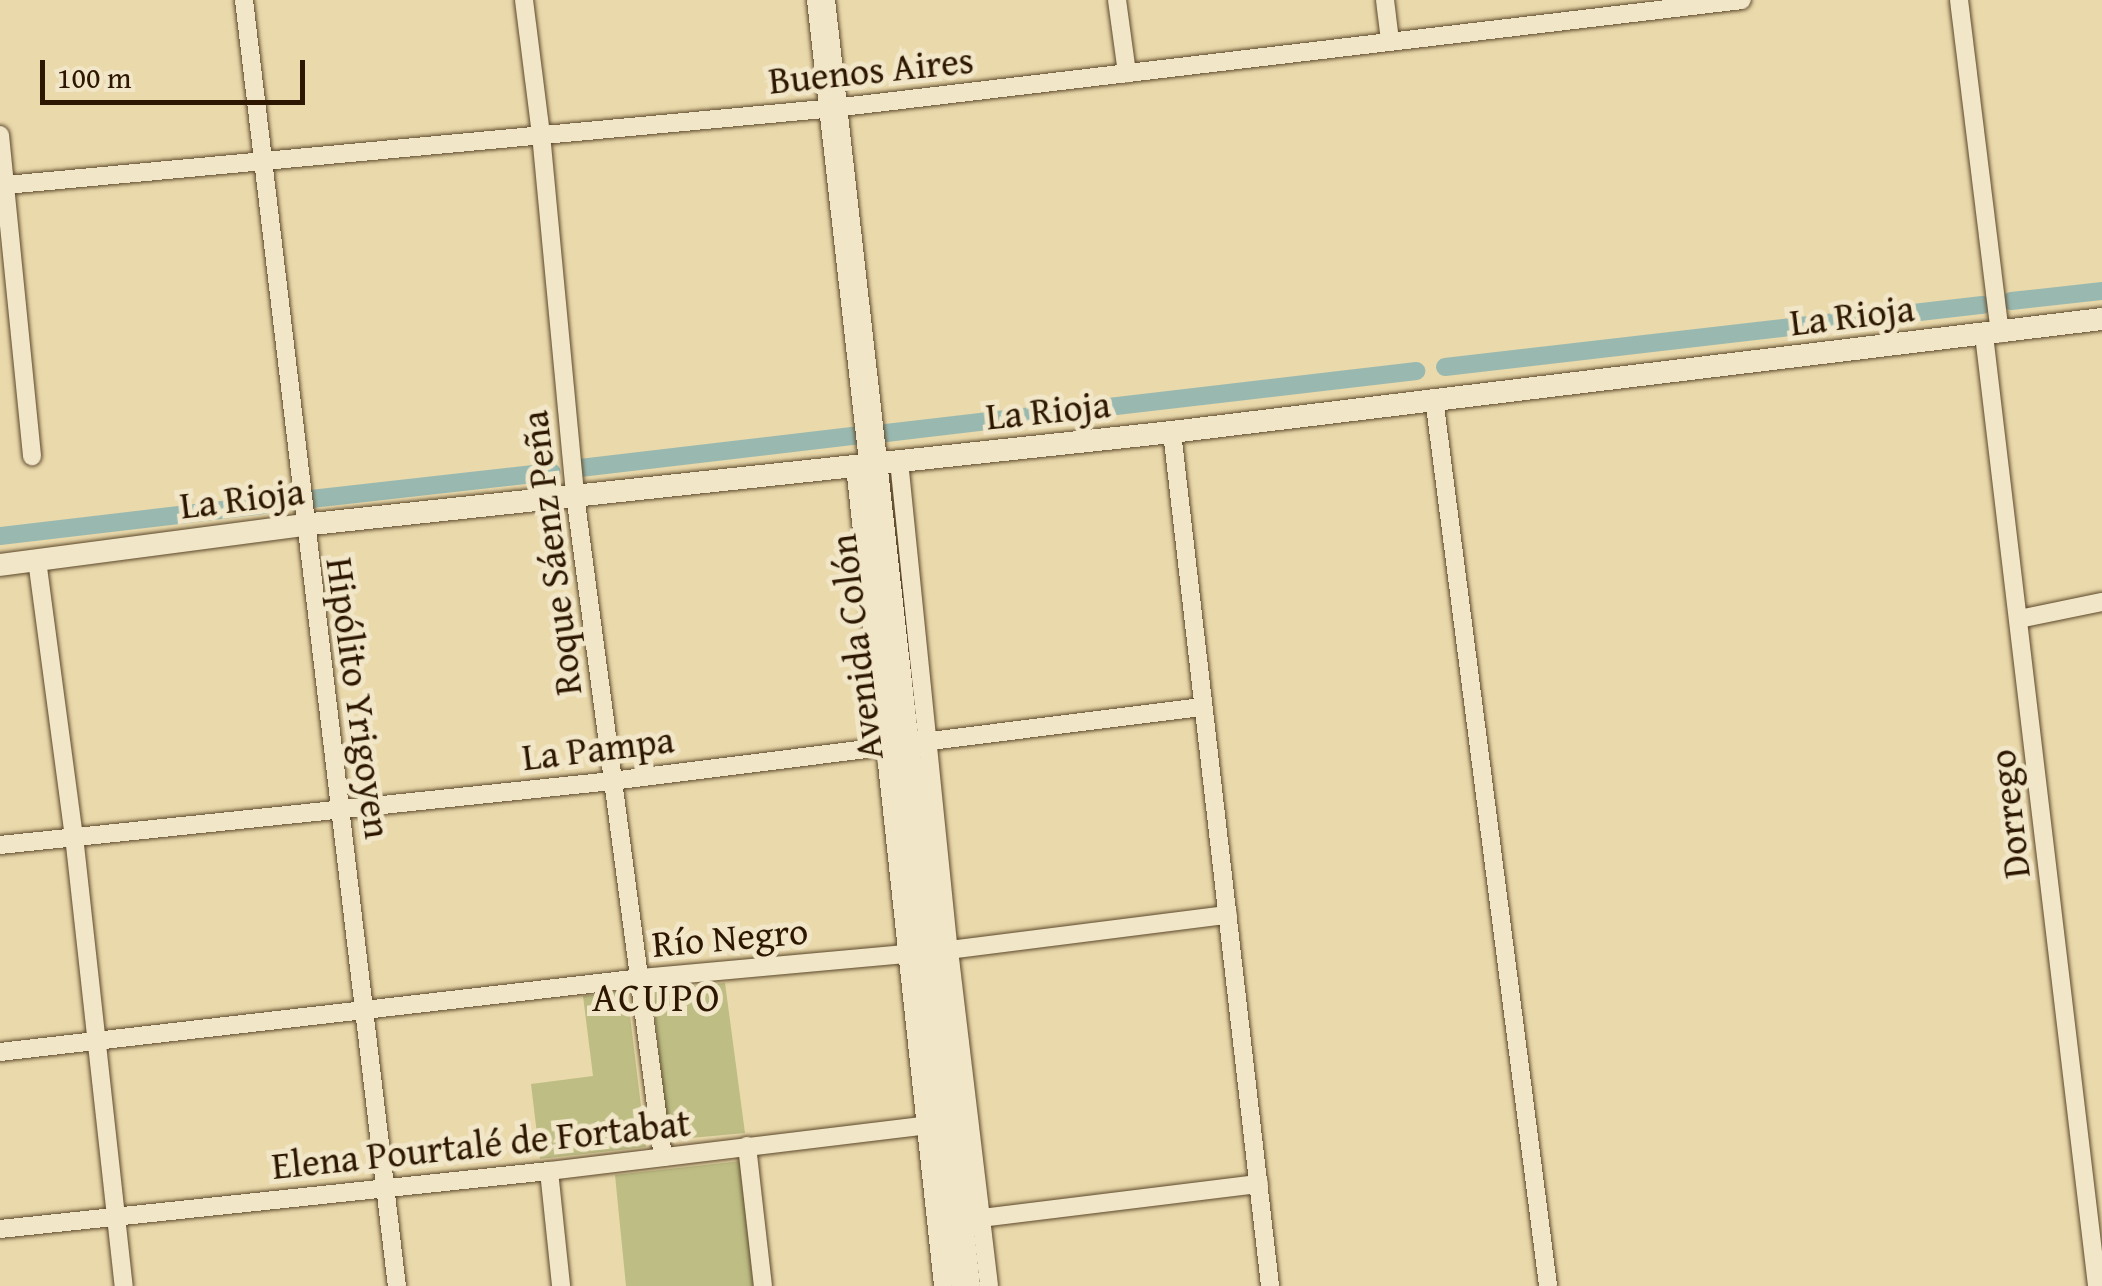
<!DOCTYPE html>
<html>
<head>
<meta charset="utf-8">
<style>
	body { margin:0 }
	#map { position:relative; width:2102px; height:1286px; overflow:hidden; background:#ead9ab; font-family:"Gentium Book Plus",serif }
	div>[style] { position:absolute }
	.green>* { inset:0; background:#bdbd84 }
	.canal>* { height:18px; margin:-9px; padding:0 9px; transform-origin:9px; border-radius:9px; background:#99b9b0 }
	.roads { filter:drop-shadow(0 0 2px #5c482b) drop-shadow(0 0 2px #5c482b) }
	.minor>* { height:18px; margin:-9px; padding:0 9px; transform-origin:9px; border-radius:9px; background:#f1e6c8 }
	.tertiary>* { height:22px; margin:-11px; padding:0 11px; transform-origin:11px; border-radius:11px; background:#f1e6c8 }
	.secondary>* { height:28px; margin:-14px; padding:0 14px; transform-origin:14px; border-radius:14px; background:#f1e6c8 }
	span { translate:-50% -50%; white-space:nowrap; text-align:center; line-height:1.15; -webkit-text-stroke:10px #f1e6c8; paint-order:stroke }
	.street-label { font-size:38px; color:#2d1700 }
	.neighbourhood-label { font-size:40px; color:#2d1700; letter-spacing:2.5px }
	.scale { position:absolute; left:40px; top:60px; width:265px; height:45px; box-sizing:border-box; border:5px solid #2d1700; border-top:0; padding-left:12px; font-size:30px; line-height:35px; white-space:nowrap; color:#2d1700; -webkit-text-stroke:8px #f1e6c8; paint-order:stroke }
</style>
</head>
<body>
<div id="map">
	<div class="green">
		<div style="clip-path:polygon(725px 983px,745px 1133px,669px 1140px,652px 990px)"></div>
		<div style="clip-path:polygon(627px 991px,646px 1147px,540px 1159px,531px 1084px,593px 1076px,583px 996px)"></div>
		<div style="clip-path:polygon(741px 1161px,753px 1286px,626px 1286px,615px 1175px)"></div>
	</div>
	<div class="canal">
		<div style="left:2011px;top:301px;width:92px;rotate:-6.3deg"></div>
		<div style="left:1445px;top:367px;width:541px;rotate:-6.59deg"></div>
		<div style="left:886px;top:433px;width:534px;rotate:-6.67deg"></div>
		<div style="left:580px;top:468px;width:276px;rotate:-6.7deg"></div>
		<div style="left:311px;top:499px;width:242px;rotate:-6.4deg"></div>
		<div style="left:0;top:536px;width:284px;rotate:-6.7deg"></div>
	</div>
	<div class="roads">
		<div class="minor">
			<div style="left:244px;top:0;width:1295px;rotate:83.22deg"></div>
			<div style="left:524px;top:0;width:135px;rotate:82.8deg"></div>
			<div style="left:541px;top:134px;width:363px;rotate:84.6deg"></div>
			<div style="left:575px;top:495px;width:668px;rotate:82.43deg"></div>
			<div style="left:1117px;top:0;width:74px;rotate:82.2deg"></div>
			<div style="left:1385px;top:0;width:41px;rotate:83deg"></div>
			<div style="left:1959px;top:0;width:336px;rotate:83deg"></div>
			<div style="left:0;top:135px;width:323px;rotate:84.3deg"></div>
			<div style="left:6px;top:185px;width:832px;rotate:-5.31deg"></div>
			<div style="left:834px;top:108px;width:914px;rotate:-6.78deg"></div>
			<div style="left:1984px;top:335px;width:958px;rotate:83.22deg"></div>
			<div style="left:1434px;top:398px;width:895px;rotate:82.68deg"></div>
			<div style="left:1172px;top:432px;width:860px;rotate:83.45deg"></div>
			<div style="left:899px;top:461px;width:492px;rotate:84.2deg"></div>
			<div style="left:949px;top:950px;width:338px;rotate:83.2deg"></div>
			<div style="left:855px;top:466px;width:825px;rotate:83.87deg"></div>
			<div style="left:37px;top:560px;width:278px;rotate:82.4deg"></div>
			<div style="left:74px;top:836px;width:453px;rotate:83.7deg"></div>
			<div style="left:2019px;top:619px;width:85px;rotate:-11.6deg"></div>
			<div style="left:0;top:845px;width:615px;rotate:-5.97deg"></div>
			<div style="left:612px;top:781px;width:594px;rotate:-7.16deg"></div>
			<div style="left:0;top:1052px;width:646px;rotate:-6.58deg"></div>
			<div style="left:642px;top:978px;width:308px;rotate:-5.2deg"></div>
			<div style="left:949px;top:950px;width:281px;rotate:-7.2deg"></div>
			<div style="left:747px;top:1146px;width:141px;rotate:83.5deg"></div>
			<div style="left:549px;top:1171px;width:116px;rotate:84deg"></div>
			<div style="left:981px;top:1218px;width:280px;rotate:-7deg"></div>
			<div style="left:0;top:1229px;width:552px;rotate:-6.03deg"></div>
			<div style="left:549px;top:1171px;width:423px;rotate:-6.9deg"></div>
		</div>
		<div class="tertiary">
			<div style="left:0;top:565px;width:306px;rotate:-7.5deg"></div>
			<div style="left:303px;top:525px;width:874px;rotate:-6.11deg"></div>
			<div style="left:1172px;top:432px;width:937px;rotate:-6.93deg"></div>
		</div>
		<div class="secondary">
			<div style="left:821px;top:0;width:1294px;rotate:83.57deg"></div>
		</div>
	</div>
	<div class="street-label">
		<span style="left:871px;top:70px;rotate:-6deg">Buenos Aires</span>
		<span style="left:1852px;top:315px;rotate:-7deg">La Rioja</span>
		<span style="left:1048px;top:410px;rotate:-6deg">La Rioja</span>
		<span style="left:242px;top:498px;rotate:-7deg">La Rioja</span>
		<span style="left:551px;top:553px;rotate:-97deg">Roque Sáenz Peña</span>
		<span style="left:856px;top:647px;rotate:-97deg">Avenida Colón</span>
		<span style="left:359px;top:698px;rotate:82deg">Hipólito Yrigoyen</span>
		<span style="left:598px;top:748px;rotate:-7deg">La Pampa</span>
		<span style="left:2009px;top:814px;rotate:-97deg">Dorrego</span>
		<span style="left:730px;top:937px;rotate:-5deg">Río Negro</span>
		<span style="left:481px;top:1144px;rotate:-6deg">Elena Pourtalé de Fortabat</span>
	</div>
	<div class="neighbourhood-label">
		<span style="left:657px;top:997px">ACUPO</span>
	</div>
	<div class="scale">100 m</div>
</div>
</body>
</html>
